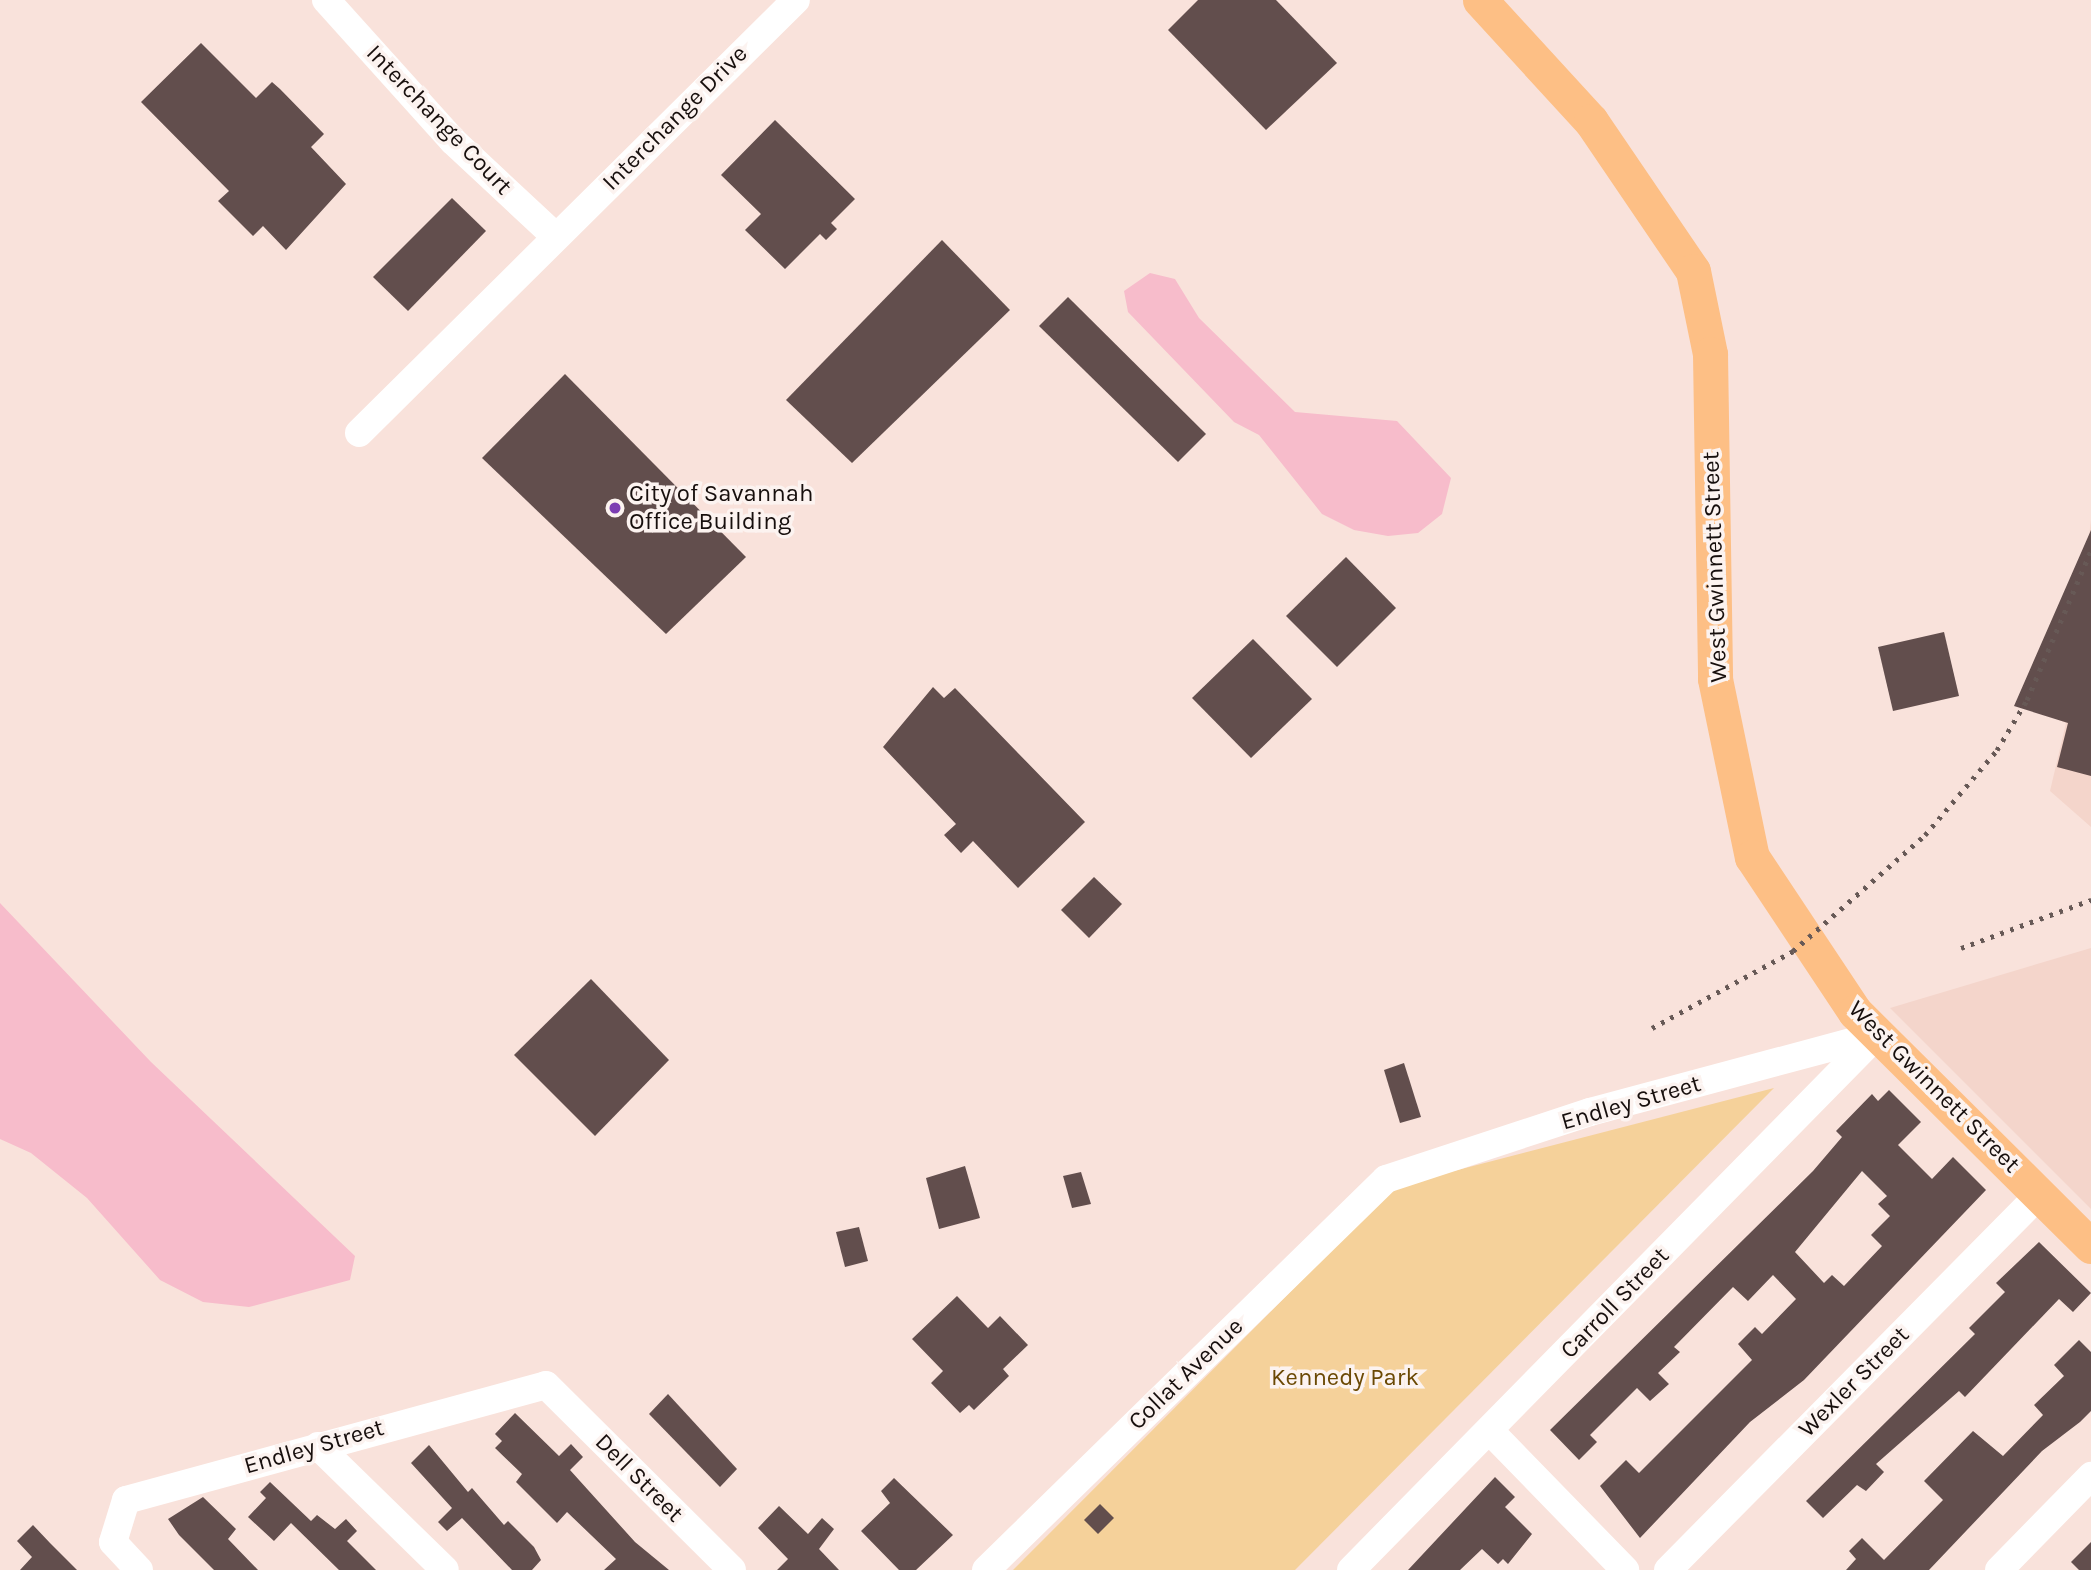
<!DOCTYPE html>
<html>
<head>
<meta charset="utf-8">
<style>
	body { margin:0 }
	#map { position:relative; width:2091px; height:1570px; overflow:hidden; background:#f9e2db; font-family:Karla,sans-serif }
	div>[style] { position:absolute }
	.built>* { inset:0; background:#f4d5cb }
	.green>* { inset:0; background:#f5d19a }
	.water>* { inset:0; background:#f7bccb }
	.building>* { inset:0; background:#624e4d }
	.minor>* { height:28px; margin:-14px; padding:0 14px; transform-origin:14px; border-radius:14px; background:#fff }
	.major>* { height:35px; margin:-17.5px; padding:0 17.5px; transform-origin:17.5px; border-radius:17.5px; background:#fdbf85 }
	.rail>* { height:5px; margin-top:-2.5px; transform-origin:0; background:repeating-linear-gradient(90deg,#675956 0 3.5px,transparent 0 10.5px) }
	.dots>* { width:19px; height:19px; translate:-50% -50%; box-sizing:border-box; border:4px solid #fcf3f0; border-radius:50% }
	span { translate:-50% -50%; white-space:nowrap; text-align:center; line-height:1.15; -webkit-text-stroke:7px #fcf3f0; paint-order:stroke }
	.street-label { font-size:24px; color:#170f0d }
	.poi-label { font-size:24px; color:#170f0d }
	.left { translate:0 -50%; text-align:left }
	.park-label { font-size:24px; color:#6b4904 }
</style>
</head>
<body>
<div id="map">
	<div class="built">
		<div style="clip-path:polygon(2091px 520px,2091px 827px,2050px 791px,2066px 723px,2020px 704px,2088px 544px)"></div>
		<div style="clip-path:polygon(2091px 948px,2091px 1209px,1890px 1008px)"></div>
	</div>
	<div class="green">
		<div style="clip-path:polygon(1774px 1088px,1295px 1570px,1013px 1570px,1396px 1186px)"></div>
	</div>
	<div class="water">
		<div style="clip-path:polygon(1150px 273px,1175px 279px,1199px 318px,1295px 412px,1397px 421px,1451px 478px,1442px 514px,1418px 533px,1388px 536px,1354px 530px,1322px 514px,1259px 435px,1234px 422px,1128px 312px,1124px 291px)"></div>
		<div style="clip-path:polygon(0 903px,151px 1062px,355px 1256px,350px 1280px,249px 1307px,203px 1302px,160px 1280px,87px 1198px,31px 1153px,0 1139px)"></div>
	</div>
	<div class="building">
		<div style="clip-path:polygon(1198px 0,1276px 0,1337px 63px,1266px 130px,1168px 30px)"></div>
		<div style="clip-path:polygon(201px 43px,256px 98px,272px 82px,280px 89px,324px 134px,311px 147px,346px 184px,286px 250px,263px 226px,253px 236px,218px 201px,229px 191px,141px 102px)"></div>
		<div style="clip-path:polygon(775px 120px,855px 199px,831px 223px,837px 229px,826px 240px,820px 234px,785px 269px,745px 230px,761px 214px,721px 175px)"></div>
		<div style="clip-path:polygon(452px 198px,486px 231px,408px 311px,373px 277px)"></div>
		<div style="clip-path:polygon(942px 240px,1010px 310px,852px 463px,786px 400px)"></div>
		<div style="clip-path:polygon(1068px 297px,1206px 434px,1178px 462px,1039px 326px)"></div>
		<div style="clip-path:polygon(565px 374px,746px 557px,666px 634px,482px 458px)"></div>
		<div style="clip-path:polygon(2091px 530px,2091px 776px,2057px 767px,2068px 723px,2014px 706px)"></div>
		<div style="clip-path:polygon(1346px 557px,1396px 608px,1337px 667px,1286px 616px)"></div>
		<div style="clip-path:polygon(1944px 632px,1959px 696px,1893px 711px,1878px 647px)"></div>
		<div style="clip-path:polygon(1253px 639px,1312px 699px,1251px 758px,1192px 698px)"></div>
		<div style="clip-path:polygon(933px 687px,944px 698px,955px 688px,1085px 822px,1018px 888px,973px 841px,961px 853px,944px 835px,956px 824px,883px 747px)"></div>
		<div style="clip-path:polygon(1094px 877px,1122px 904px,1089px 938px,1061px 910px)"></div>
		<div style="clip-path:polygon(591px 979px,669px 1060px,595px 1136px,514px 1055px)"></div>
		<div style="clip-path:polygon(1404px 1063px,1421px 1117px,1400px 1123px,1384px 1070px)"></div>
		<div style="clip-path:polygon(evenodd,1889px 1090px,1921px 1122px,1898px 1145px,1932px 1179px,1953px 1157px,1986px 1190px,1804px 1380px,1750px 1422px,1640px 1538px,1600px 1486px,1626px 1460px,1639px 1473px,1752px 1360px,1738px 1344px,1755px 1327px,1762px 1334px,1796px 1299px,1773px 1275px,1748px 1301px,1733px 1287px,1674px 1347px,1680px 1352px,1658px 1373px,1669px 1384px,1650px 1401px,1637px 1388px,1590px 1435px,1597px 1442px,1579px 1460px,1550px 1430px,1813px 1171px,1842px 1137px,1836px 1131px,1872px 1094px,1878px 1101px,1889px 1090px,1862px 1171px,1887px 1196px,1878px 1204px,1890px 1216px,1871px 1235px,1882px 1246px,1844px 1286px,1832px 1275px,1824px 1283px,1795px 1252px,1862px 1171px)"></div>
		<div style="clip-path:polygon(965px 1166px,980px 1218px,939px 1229px,926px 1178px)"></div>
		<div style="clip-path:polygon(1081px 1172px,1091px 1204px,1072px 1208px,1063px 1176px)"></div>
		<div style="clip-path:polygon(859px 1227px,868px 1261px,845px 1267px,836px 1232px)"></div>
		<div style="clip-path:polygon(2039px 1242px,2091px 1293px,2073px 1312px,2059px 1299px,1965px 1397px,1959px 1391px,1876px 1464px,1884px 1472px,1866px 1491px,1857px 1485px,1823px 1518px,1806px 1501px,1975px 1334px,1969px 1328px,2005px 1292px,1996px 1283px)"></div>
		<div style="clip-path:polygon(957px 1296px,988px 1328px,1000px 1316px,1028px 1345px,1003px 1369px,1009px 1376px,974px 1410px,969px 1405px,960px 1413px,931px 1383px,943px 1371px,912px 1339px)"></div>
		<div style="clip-path:polygon(2079px 1340px,2091px 1352px,2091px 1411px,2080px 1422px,2042px 1451px,1929px 1570px,1846px 1570px,1856px 1559px,1849px 1551px,1862px 1538px,1884px 1560px,1943px 1500px,1924px 1481px,1973px 1431px,2003px 1456px,2043px 1415px,2034px 1405px,2064px 1376px,2054px 1365px)"></div>
		<div style="clip-path:polygon(668px 1394px,737px 1469px,720px 1487px,649px 1414px)"></div>
		<div style="clip-path:polygon(515px 1413px,559px 1456px,571px 1444px,583px 1457px,570px 1470px,635px 1542px,669px 1570px,604px 1570px,616px 1559px,567px 1512px,557px 1523px,516px 1482px,522px 1474px,495px 1448px,502px 1441px,495px 1434px)"></div>
		<div style="clip-path:polygon(429px 1445px,468px 1492px,472px 1488px,504px 1525px,508px 1521px,534px 1547px,541px 1560px,532px 1570px,512px 1570px,462px 1518px,447px 1531px,438px 1522px,452px 1508px,411px 1463px)"></div>
		<div style="clip-path:polygon(1495px 1477px,1515px 1497px,1505px 1507px,1532px 1534px,1508px 1564px,1503px 1559px,1498px 1564px,1482px 1549px,1460px 1570px,1408px 1570px)"></div>
		<div style="clip-path:polygon(894px 1478px,953px 1535px,916px 1570px,899px 1570px,861px 1531px,890px 1503px,881px 1491px)"></div>
		<div style="clip-path:polygon(270px 1482px,311px 1521px,317px 1515px,335px 1529px,346px 1519px,357px 1531px,347px 1541px,376px 1570px,339px 1570px,291px 1523px,274px 1541px,248px 1517px,266px 1498px,260px 1492px)"></div>
		<div style="clip-path:polygon(203px 1497px,236px 1529px,228px 1539px,258px 1570px,214px 1570px,179px 1535px,168px 1519px)"></div>
		<div style="clip-path:polygon(1100px 1504px,1114px 1518px,1098px 1534px,1084px 1520px)"></div>
		<div style="clip-path:polygon(779px 1506px,808px 1534px,822px 1518px,834px 1529px,819px 1549px,839px 1570px,777px 1570px,788px 1559px,758px 1528px)"></div>
		<div style="clip-path:polygon(33px 1525px,50px 1543px,77px 1570px,20px 1570px,32px 1557px,17px 1541px)"></div>
		<div style="clip-path:polygon(2091px 1542px,2091px 1570px,2079px 1570px,2071px 1562px)"></div>
	</div>
	<div class="minor">
		<div style="left:326px;top:0;width:190px;rotate:48deg"></div>
		<div style="left:453px;top:141px;width:139px;rotate:43deg"></div>
		<div style="left:359px;top:433px;width:615px;rotate:-44.74deg"></div>
		<div style="left:1490px;top:1431px;width:194px;rotate:45.8deg"></div>
		<div style="left:318px;top:1446px;width:177px;rotate:44.3deg"></div>
		<div style="left:139px;top:1570px;width:38px;rotate:-133deg"></div>
		<div style="left:113px;top:1542px;width:44px;rotate:-72.8deg"></div>
		<div style="left:126px;top:1500px;width:435px;rotate:-15.3deg"></div>
		<div style="left:546px;top:1385px;width:262px;rotate:44.8deg"></div>
		<div style="left:986px;top:1570px;width:559px;rotate:-44.35deg"></div>
		<div style="left:1386px;top:1179px;width:215px;rotate:-18.2deg"></div>
		<div style="left:1590px;top:1112px;width:297px;rotate:-15deg"></div>
		<div style="left:1351px;top:1570px;width:747px;rotate:-45.49deg"></div>
		<div style="left:1668px;top:1570px;width:530px;rotate:-45.31deg"></div>
		<div style="left:1999px;top:1570px;width:132px;rotate:-45.6deg"></div>
	</div>
	<div class="major">
		<div style="left:1480px;top:0;width:164px;rotate:47.5deg"></div>
		<div style="left:1591px;top:121px;width:181px;rotate:55.8deg"></div>
		<div style="left:1693px;top:271px;width:85px;rotate:78.4deg"></div>
		<div style="left:1710px;top:354px;width:325px;rotate:89.1deg"></div>
		<div style="left:1715px;top:679px;width:182px;rotate:78.3deg"></div>
		<div style="left:1752px;top:857px;width:186px;rotate:56.4deg"></div>
		<div style="left:1855px;top:1012px;width:332px;rotate:44.8deg"></div>
	</div>
	<div class="rail">
		<div style="left:1961px;top:948px;width:139px;rotate:-20.3deg"></div>
		<div style="left:1652px;top:1028px;width:161px;rotate:-28.6deg"></div>
		<div style="left:1793px;top:951px;width:176px;rotate:-41.3deg"></div>
		<div style="left:1925px;top:835px;width:111px;rotate:-49.7deg"></div>
		<div style="left:1997px;top:750px;width:58px;rotate:-59deg"></div>
		<div style="left:2027px;top:700px;width:162px;rotate:-66.8deg"></div>
	</div>
	<div class="dots">
		<div style="left:615px;top:508px;background:#7c3db2"></div>
	</div>
	<div class="street-label">
		<span style="left:675px;top:118px;rotate:-45deg">Interchange Drive</span>
		<span style="left:439px;top:120px;rotate:46deg">Interchange Court</span>
		<span style="left:1715px;top:567px;rotate:-92deg">West Gwinnett Street</span>
		<span style="left:1934px;top:1087px;rotate:45deg">West Gwinnett Street</span>
		<span style="left:1631px;top:1103px;rotate:-16deg">Endley Street</span>
		<span style="left:1615px;top:1303px;rotate:-46deg">Carroll Street</span>
		<span style="left:1186px;top:1374px;rotate:-44deg">Collat Avenue</span>
		<span style="left:1854px;top:1382px;rotate:-45deg">Wexler Street</span>
		<span style="left:314px;top:1447px;rotate:-16deg">Endley Street</span>
		<span style="left:639px;top:1478px;rotate:45deg">Dell Street</span>
	</div>
	<div class="poi-label">
		<span class="left" style="left:629px;top:508px">City of Savannah<br>Office Building</span>
	</div>
	<div class="park-label">
		<span style="left:1345px;top:1378px">Kennedy Park</span>
	</div>
</div>
</body>
</html>
